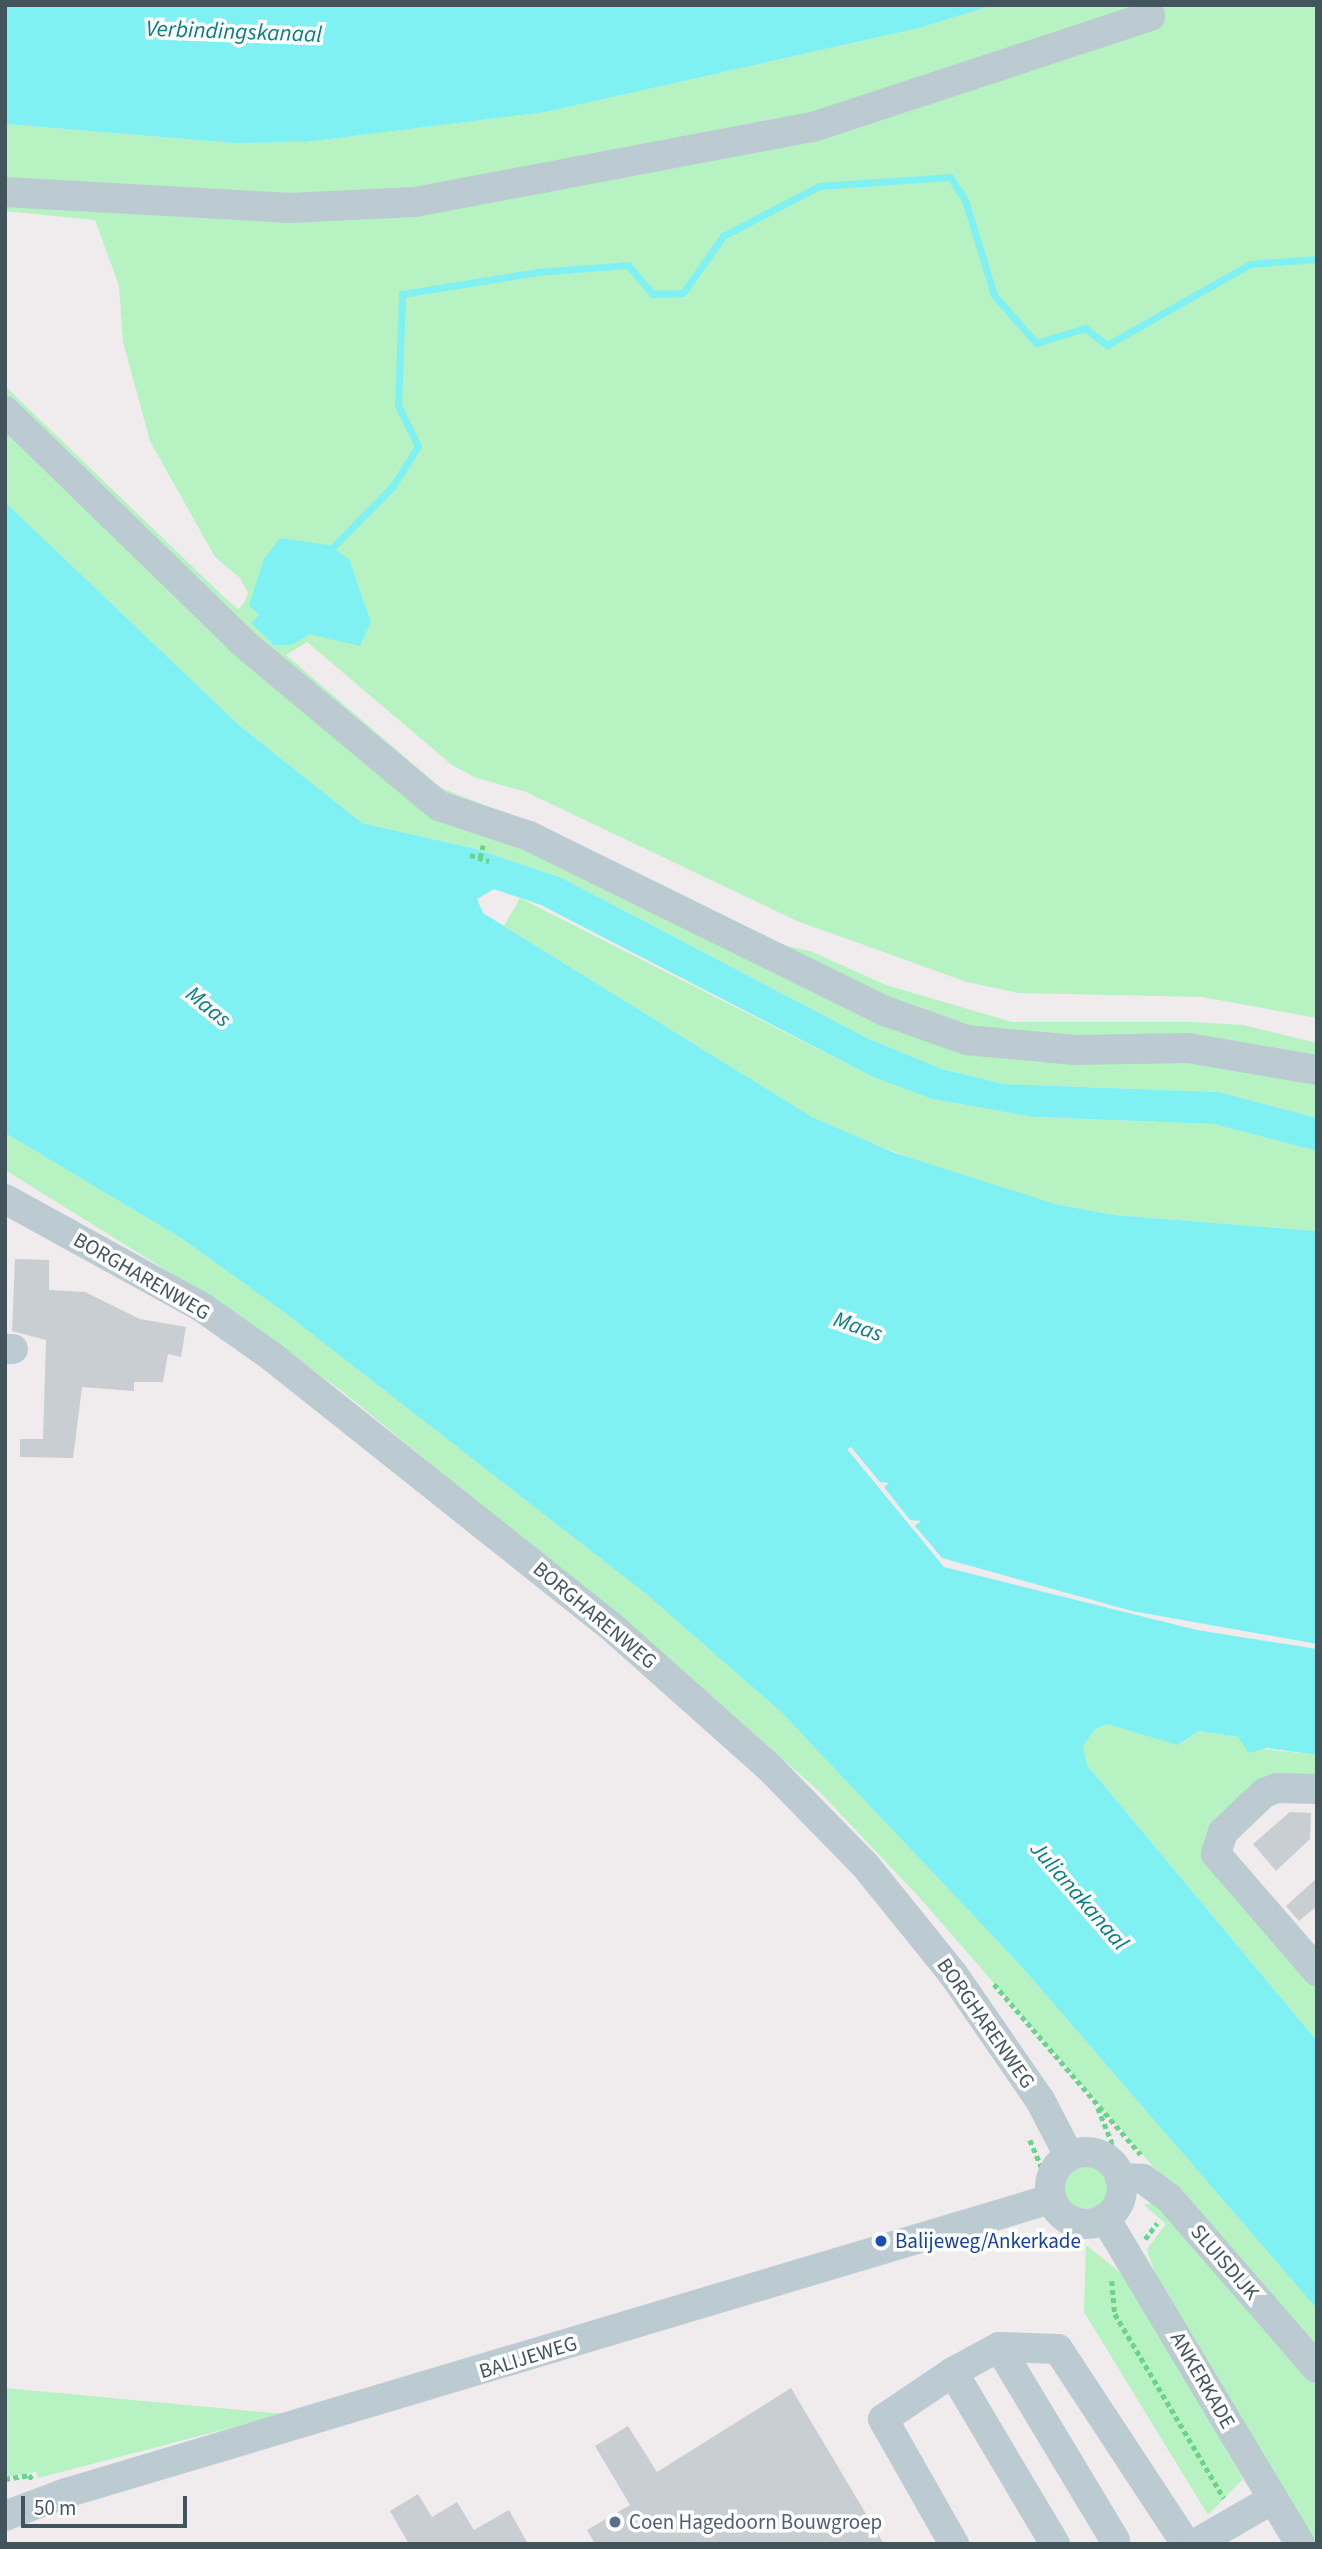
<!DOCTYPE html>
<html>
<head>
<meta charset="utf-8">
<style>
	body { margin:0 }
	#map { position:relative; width:1322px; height:2549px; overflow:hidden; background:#f0eced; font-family:"Source Sans 3",sans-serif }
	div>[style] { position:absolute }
	.green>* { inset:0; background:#b6f2c2 }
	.round { border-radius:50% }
	.water>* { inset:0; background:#7ff1f3 }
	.stream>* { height:7px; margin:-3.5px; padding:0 3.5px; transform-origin:3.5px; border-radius:3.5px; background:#7ff1f3 }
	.building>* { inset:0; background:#c8ced2 }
	.path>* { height:4.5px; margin-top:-2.25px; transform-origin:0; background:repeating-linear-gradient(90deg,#6bd38c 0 5px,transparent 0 8.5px) }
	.minor>* { height:30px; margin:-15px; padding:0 15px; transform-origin:15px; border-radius:15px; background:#bbcbd1 }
	.minor>.ring { margin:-15px; padding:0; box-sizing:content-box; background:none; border:30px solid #bbcbd1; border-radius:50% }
	.dots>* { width:19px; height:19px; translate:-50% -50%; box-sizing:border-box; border:4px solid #fff; border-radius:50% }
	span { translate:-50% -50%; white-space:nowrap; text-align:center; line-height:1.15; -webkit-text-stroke:7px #fff; paint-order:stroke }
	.street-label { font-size:21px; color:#43555c }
	.transit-label { font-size:21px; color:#164399 }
	.left { translate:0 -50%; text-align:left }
	.service-label { font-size:21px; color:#4e5e75 }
	.water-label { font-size:23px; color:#057f81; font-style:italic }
	.frame { position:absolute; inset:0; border:7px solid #43555c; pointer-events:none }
	.scale { position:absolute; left:21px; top:2496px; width:166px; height:32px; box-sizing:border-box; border:4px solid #43555c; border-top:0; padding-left:9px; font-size:21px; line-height:24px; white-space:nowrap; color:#43555c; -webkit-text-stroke:5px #fff; paint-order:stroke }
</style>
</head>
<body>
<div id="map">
	<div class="green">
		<div style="clip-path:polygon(994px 5px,1317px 5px,1317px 1018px,1202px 997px,1018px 993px,967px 982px,797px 921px,526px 792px,474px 777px,452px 765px,307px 642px,286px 655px,441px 788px,552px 832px,781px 945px,810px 951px,886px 985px,1012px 1022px,1193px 1022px,1243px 1025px,1317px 1043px,1317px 1118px,1219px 1092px,1004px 1084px,942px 1069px,867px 1038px,562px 878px,476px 849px,362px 823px,240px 726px,5px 502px,5px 386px,225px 598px,238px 609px,244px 603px,248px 593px,240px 578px,215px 557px,150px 441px,123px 342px,119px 286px,95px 220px,5px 211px,5px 124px,233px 143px,306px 142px,546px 112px,919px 28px)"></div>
		<div style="clip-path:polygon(520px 898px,873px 1077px,932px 1099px,1033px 1117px,1214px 1124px,1317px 1151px,1317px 1231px,1114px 1215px,1055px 1204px,948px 1173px,867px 1141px,812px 1117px,504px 926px)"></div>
		<div style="clip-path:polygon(5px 1133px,181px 1238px,285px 1313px,645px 1593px,782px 1713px,1021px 1966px,1317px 2309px,1317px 2355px,919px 1897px,820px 1792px,672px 1661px,343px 1392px,232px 1311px,5px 1170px)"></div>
		<div style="clip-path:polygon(1107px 1724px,1181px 1744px,1199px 1731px,1238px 1737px,1254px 1748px,1317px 1755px,1317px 1784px,1214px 1825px,1317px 1981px,1317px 2041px,1087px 1765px,1082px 1746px,1094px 1730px)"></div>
		<div class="round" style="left:1061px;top:2164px;width:48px;height:48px"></div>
		<div style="clip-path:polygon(1151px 2203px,1159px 2206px,1317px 2387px,1317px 2544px,1311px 2544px,1154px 2271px,1147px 2249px,1166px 2224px,1144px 2205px)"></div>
		<div style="clip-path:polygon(1086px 2245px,1128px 2279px,1243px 2479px,1208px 2515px,1084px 2312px)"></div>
		<div style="clip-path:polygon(5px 2388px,284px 2414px,38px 2478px,36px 2472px,5px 2477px)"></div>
	</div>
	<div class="water">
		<div style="clip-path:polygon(5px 5px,994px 5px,919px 28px,546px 112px,306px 142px,233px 143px,5px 124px)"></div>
		<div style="clip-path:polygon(5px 502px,240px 726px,362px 823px,476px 849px,562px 878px,867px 1038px,942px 1069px,1004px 1084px,1219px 1092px,1317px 1118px,1317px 1151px,1214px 1124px,1033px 1117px,932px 1099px,873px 1077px,541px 905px,494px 889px,477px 899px,483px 913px,812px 1117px,895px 1153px,1055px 1204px,1114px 1215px,1317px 1231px,1317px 1644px,1132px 1611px,942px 1558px,915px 1526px,921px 1521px,910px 1520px,884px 1487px,889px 1483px,880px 1482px,851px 1447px,847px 1449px,944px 1567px,1197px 1630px,1317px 1649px,1317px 1755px,1267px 1748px,1249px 1753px,1238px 1737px,1199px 1731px,1178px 1745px,1107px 1724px,1094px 1730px,1083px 1746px,1087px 1765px,1317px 2041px,1317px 2309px,1021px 1966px,782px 1713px,645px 1593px,285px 1313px,181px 1238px,5px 1133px)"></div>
		<div style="clip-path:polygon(280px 538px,328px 545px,349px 559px,371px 622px,360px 646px,309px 634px,292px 645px,274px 645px,251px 623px,259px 615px,249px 605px,264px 559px)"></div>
	</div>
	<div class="stream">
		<div style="left:332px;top:548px;width:87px;rotate:-45.5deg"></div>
		<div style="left:393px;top:486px;width:47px;rotate:-58deg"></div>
		<div style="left:418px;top:446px;width:46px;rotate:-116deg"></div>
		<div style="left:398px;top:405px;width:111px;rotate:-87.9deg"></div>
		<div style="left:402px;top:294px;width:138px;rotate:-9.2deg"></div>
		<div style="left:538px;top:272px;width:90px;rotate:-4.4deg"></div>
		<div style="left:628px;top:265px;width:38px;rotate:50deg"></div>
		<div style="left:652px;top:294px;width:31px;rotate:-2deg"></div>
		<div style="left:683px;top:293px;width:70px;rotate:-54.9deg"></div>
		<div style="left:723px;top:236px;width:108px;rotate:-27.5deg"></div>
		<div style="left:819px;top:186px;width:131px;rotate:-3.9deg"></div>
		<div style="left:950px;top:177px;width:27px;rotate:57deg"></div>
		<div style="left:965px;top:200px;width:99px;rotate:73deg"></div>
		<div style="left:994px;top:295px;width:64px;rotate:48.8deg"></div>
		<div style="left:1036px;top:343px;width:51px;rotate:-17deg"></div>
		<div style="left:1085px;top:328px;width:28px;rotate:38deg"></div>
		<div style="left:1107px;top:345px;width:164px;rotate:-29.5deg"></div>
		<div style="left:1250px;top:264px;width:67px;rotate:-4.3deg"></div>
	</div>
	<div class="building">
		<div style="clip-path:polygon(15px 1259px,49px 1260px,49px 1290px,85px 1292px,140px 1319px,186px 1327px,181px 1357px,168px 1354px,163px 1382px,134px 1382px,134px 1391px,82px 1387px,73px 1458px,20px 1457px,20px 1439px,43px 1439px,46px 1340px,12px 1331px)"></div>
		<div style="clip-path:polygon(1290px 1812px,1311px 1813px,1310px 1839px,1276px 1871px,1253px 1844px)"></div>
		<div style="clip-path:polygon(1317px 1878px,1317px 1906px,1299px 1921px,1286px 1906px)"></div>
		<div style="clip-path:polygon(791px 2388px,884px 2544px,595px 2544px,587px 2530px,630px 2505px,595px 2446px,628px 2426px,657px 2472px)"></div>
		<div style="clip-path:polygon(418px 2494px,432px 2517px,457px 2502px,474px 2530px,509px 2510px,528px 2544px,409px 2544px,390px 2511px)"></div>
	</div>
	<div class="path">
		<div style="left:470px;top:855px;width:20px;rotate:18deg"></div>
		<div style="left:480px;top:858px;width:13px;rotate:-77deg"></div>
		<div style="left:994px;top:1984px;width:225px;rotate:49.3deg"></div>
		<div style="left:1098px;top:2108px;width:37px;rotate:68deg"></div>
		<div style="left:1112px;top:2142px;width:14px;rotate:98deg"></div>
		<div style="left:1030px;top:2140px;width:39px;rotate:67deg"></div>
		<div style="left:1145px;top:2239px;width:20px;rotate:-53deg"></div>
		<div style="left:1112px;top:2281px;width:33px;rotate:85deg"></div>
		<div style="left:1115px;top:2314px;width:214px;rotate:59.4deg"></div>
		<div style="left:5px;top:2479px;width:24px;rotate:-9deg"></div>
		<div style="left:29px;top:2475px;width:6px;rotate:51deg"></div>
	</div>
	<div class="minor">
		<div style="left:5px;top:192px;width:283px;rotate:3.2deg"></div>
		<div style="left:288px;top:208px;width:127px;rotate:-2.7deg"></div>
		<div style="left:415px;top:202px;width:405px;rotate:-10.7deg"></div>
		<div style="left:813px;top:127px;width:355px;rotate:-18.2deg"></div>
		<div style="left:5px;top:411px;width:339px;rotate:44.2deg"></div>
		<div style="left:248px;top:647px;width:249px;rotate:39.8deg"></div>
		<div style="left:439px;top:806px;width:95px;rotate:18.4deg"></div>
		<div style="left:529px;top:836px;width:397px;rotate:26.2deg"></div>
		<div style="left:885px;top:1011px;width:87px;rotate:19.5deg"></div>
		<div style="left:967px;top:1040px;width:108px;rotate:5.3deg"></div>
		<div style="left:1075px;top:1050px;width:113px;rotate:-1deg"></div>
		<div style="left:1188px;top:1048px;width:131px;rotate:9.7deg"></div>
		<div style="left:5px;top:1199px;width:226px;rotate:28.8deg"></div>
		<div style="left:203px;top:1308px;width:83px;rotate:35.2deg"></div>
		<div style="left:271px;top:1356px;width:438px;rotate:38.5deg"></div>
		<div style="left:614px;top:1629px;width:208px;rotate:41.7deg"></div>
		<div style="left:769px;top:1767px;width:137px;rotate:45.6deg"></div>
		<div style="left:865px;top:1865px;width:140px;rotate:51.1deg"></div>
		<div style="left:953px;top:1974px;width:153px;rotate:55.4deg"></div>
		<div style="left:1040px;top:2100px;width:63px;rotate:62.6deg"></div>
		<div style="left:5px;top:1349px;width:8px"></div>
		<div style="left:1317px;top:1789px;width:40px;rotate:-178.6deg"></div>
		<div style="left:1277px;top:1788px;width:14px;rotate:159deg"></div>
		<div style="left:1264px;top:1793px;width:57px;rotate:136.4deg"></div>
		<div style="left:1223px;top:1832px;width:23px;rotate:108deg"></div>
		<div style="left:1216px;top:1854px;width:155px;rotate:49.2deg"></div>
		<div class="ring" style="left:1050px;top:2152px;width:42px;height:42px"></div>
		<div style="left:1120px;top:2178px;width:23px;rotate:2deg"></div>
		<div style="left:1143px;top:2179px;width:32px;rotate:36deg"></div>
		<div style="left:1169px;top:2198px;width:225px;rotate:49deg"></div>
		<div style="left:1105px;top:2218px;width:380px;rotate:59.1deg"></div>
		<div style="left:999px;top:2347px;width:225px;rotate:59deg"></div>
		<div style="left:953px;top:2372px;width:84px;rotate:146.1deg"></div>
		<div style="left:883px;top:2419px;width:144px;rotate:60.4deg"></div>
		<div style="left:5px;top:2516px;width:65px;rotate:-20.7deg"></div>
		<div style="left:66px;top:2493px;width:1028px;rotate:-16.62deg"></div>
		<div style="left:1055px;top:2544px;width:200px;rotate:-120.7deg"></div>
		<div style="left:953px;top:2372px;width:52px;rotate:-28.5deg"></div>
		<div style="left:999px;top:2347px;width:59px;rotate:1.9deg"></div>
		<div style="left:1058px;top:2349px;width:233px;rotate:56.7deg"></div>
		<div style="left:1195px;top:2544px;width:90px;rotate:-30deg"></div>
	</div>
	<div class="dots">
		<div style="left:881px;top:2241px;background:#1a4fb4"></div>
		<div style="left:615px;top:2522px;background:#5c6f8a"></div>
	</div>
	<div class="street-label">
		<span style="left:142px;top:1276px;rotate:30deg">BORGHARENWEG</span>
		<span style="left:595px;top:1615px;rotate:40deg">BORGHARENWEG</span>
		<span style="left:986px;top:2023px;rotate:55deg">BORGHARENWEG</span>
		<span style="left:1225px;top:2262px;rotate:49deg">SLUISDIJK</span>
		<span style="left:528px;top:2357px;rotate:-17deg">BALIJEWEG</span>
		<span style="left:1203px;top:2380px;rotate:60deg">ANKERKADE</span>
	</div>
	<div class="transit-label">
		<span class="left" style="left:895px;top:2241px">Balijeweg/Ankerkade</span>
	</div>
	<div class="service-label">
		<span class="left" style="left:629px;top:2522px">Coen Hagedoorn Bouwgroep</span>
	</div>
	<div class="water-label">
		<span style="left:234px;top:32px;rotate:2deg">Verbindingskanaal</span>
		<span style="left:208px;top:1007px;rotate:39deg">Maas</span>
		<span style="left:858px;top:1327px;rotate:19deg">Maas</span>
		<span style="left:1079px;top:1896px;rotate:49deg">Julianakanaal</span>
	</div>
	<div class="frame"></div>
	<div class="scale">50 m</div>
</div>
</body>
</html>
